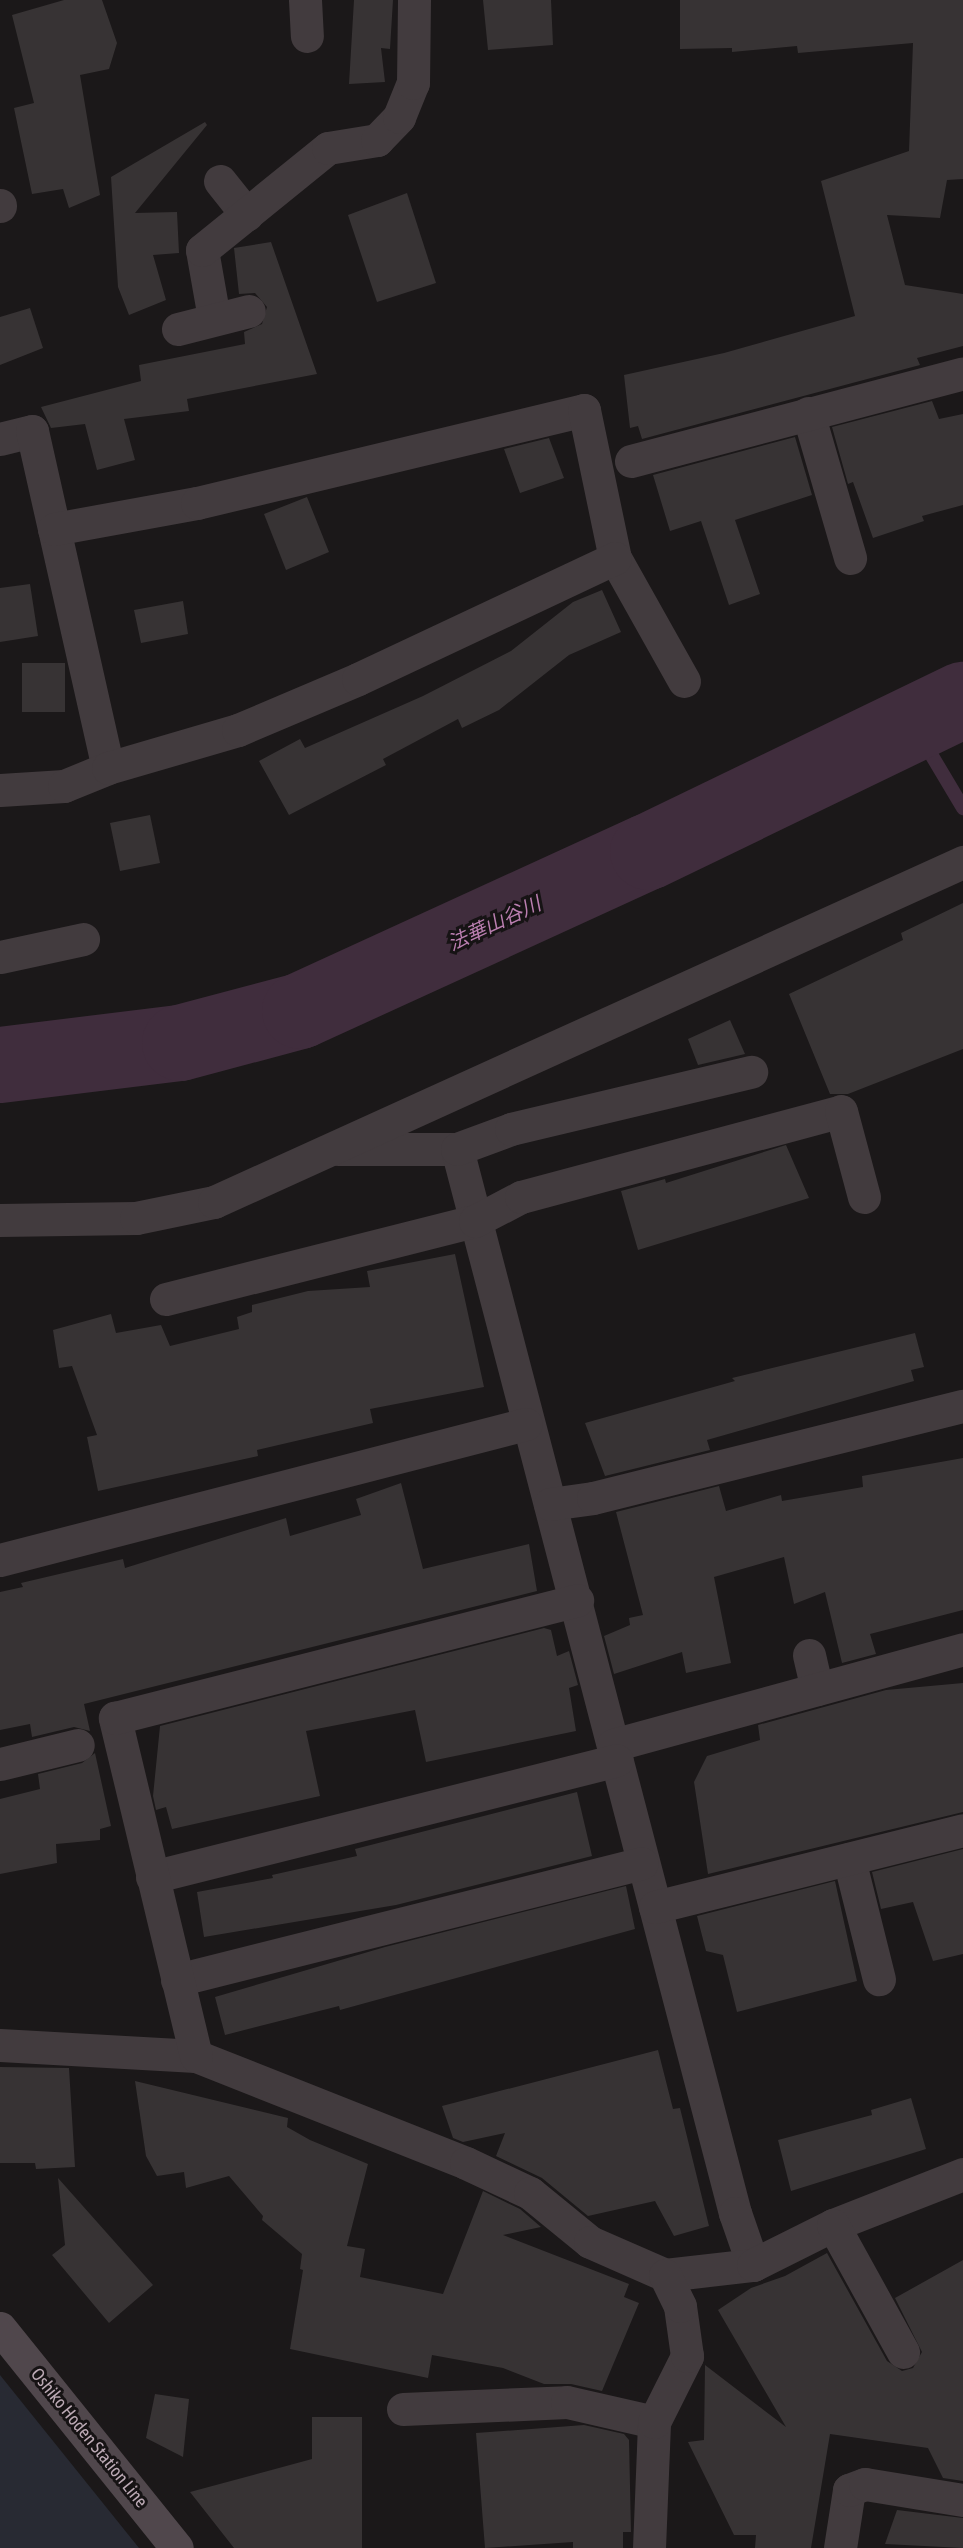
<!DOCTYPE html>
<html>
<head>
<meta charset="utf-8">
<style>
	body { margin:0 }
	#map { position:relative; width:963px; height:2548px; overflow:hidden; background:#1b1819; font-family:"Asap Condensed","Noto Sans JP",sans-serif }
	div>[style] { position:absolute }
	.green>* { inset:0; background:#282a33 }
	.stream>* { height:14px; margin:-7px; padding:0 7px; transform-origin:7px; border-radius:7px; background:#402d3d }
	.river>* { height:76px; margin:-38px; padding:0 38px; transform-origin:38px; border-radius:38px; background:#402d3d }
	.building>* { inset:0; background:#373334 }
	.street>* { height:33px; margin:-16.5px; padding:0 16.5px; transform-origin:16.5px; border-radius:16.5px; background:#423b3e }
	.secondary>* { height:33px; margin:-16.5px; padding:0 16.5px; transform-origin:16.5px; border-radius:16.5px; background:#50474c }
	span { translate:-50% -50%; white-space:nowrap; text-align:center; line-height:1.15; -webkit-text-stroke:6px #161314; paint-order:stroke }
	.street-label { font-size:18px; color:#bba9b4 }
	.water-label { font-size:20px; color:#b97eaf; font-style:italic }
</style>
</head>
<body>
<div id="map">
	<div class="green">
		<div style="clip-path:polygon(0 2375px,139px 2548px,0 2548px)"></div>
	</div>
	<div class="stream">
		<div style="left:913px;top:724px;width:98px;rotate:59.2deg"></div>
	</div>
	<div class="river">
		<div style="left:0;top:1065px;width:181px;rotate:-7deg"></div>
		<div style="left:180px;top:1043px;width:124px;rotate:-14.9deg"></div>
		<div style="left:300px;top:1011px;width:383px;rotate:-24.6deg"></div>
		<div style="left:648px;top:852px;width:350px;rotate:-25.8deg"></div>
	</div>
	<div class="building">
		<div style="clip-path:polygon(64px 0,102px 0,117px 43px,109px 69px,80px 75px,100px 195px,69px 208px,63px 189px,32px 194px,14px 108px,34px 103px,12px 15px)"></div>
		<div style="clip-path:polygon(354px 0,393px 0,390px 49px,381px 48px,385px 82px,349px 84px)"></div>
		<div style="clip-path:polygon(483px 0,551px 0,553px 45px,488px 50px)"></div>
		<div style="clip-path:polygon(680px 0,963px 0,963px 179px,947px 180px,940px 218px,887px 215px,905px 285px,963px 294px,963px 346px,917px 358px,920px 365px,642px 439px,638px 426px,630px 428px,624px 375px,724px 353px,855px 316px,821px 181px,909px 151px,913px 43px,798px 53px,797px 46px,732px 52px,732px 48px,680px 49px)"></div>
		<div style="clip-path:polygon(205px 122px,207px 125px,135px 213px,177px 212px,179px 253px,153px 255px,166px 300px,129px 315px,118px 287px,111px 177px)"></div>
		<div style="clip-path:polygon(407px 193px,436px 283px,377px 302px,348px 215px)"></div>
		<div style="clip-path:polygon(271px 242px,317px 374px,187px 399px,189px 411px,124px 419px,135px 460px,97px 470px,85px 424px,51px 428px,41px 407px,141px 381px,139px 365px,245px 344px,244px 332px,262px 324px,267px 307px,255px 293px,239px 294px,234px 248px)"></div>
		<div style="clip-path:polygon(30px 308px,43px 348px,0 365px,0 317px)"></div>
		<div style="clip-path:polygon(932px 401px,939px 419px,963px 414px,963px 505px,922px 516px,924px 521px,873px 538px,853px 482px,848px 484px,832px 427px)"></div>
		<div style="clip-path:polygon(795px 437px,812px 495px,735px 520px,760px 594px,729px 605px,701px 521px,670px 531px,653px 475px)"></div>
		<div style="clip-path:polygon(549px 438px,564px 478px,520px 493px,504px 449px)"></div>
		<div style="clip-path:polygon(307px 497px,329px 552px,286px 570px,264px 514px)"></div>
		<div style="clip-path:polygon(30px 584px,38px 636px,0 642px,0 588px)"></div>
		<div style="clip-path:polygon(602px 590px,621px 632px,569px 655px,499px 710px,462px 728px,458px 719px,383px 759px,386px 765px,289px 815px,259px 761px,300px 739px,305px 748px,423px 696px,511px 651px,573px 602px)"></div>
		<div style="clip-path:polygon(183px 601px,188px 634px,141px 643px,134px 610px)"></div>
		<div style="clip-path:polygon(22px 663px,65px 663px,65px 712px,22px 712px)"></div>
		<div style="clip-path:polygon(150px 815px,160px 863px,120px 871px,110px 823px)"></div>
		<div style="clip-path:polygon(963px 903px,963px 1049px,848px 1094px,830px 1094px,789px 994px,903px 940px,901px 933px)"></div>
		<div style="clip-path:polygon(730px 1020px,745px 1054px,698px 1065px,688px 1039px)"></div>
		<div style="clip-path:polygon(786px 1145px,809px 1198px,638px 1250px,621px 1191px,665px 1179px,666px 1183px)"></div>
		<div style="clip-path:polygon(455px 1254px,484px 1387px,370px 1409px,373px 1423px,257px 1450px,258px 1456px,98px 1491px,87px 1437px,97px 1435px,72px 1366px,59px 1368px,53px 1330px,111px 1314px,116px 1333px,161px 1325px,170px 1346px,239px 1329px,237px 1317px,252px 1312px,252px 1305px,308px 1291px,370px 1287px,367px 1271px)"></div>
		<div style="clip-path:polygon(915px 1333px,924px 1367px,911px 1370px,914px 1381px,707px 1440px,710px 1450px,605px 1476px,585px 1423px,735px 1381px,732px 1378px)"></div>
		<div style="clip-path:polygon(963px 1458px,963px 1610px,870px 1634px,876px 1654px,842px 1663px,825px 1592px,794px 1604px,784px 1557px,714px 1577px,731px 1663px,686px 1673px,682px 1652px,614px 1674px,604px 1636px,630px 1625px,629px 1618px,643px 1615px,616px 1512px,719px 1486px,726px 1511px,781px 1495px,782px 1501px,863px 1487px,862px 1476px)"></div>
		<div style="clip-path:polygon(401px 1483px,423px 1569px,529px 1544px,537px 1591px,84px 1704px,90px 1731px,74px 1727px,32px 1737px,30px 1724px,0 1730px,0 1592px,23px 1587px,21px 1583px,123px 1559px,125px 1568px,286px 1518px,290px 1536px,361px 1515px,356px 1499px)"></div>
		<div style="clip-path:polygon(544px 1628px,551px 1630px,557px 1656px,569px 1651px,578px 1685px,569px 1688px,576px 1731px,426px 1762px,415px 1710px,306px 1731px,320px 1796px,172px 1829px,166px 1807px,156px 1810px,153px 1796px,160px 1726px)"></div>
		<div style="clip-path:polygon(963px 1683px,963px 1812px,708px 1874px,694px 1782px,707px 1756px,760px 1740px,758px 1725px,886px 1690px)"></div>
		<div style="clip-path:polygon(95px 1753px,111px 1826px,100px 1829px,100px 1840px,56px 1844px,57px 1863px,0 1874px,0 1799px,40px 1789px,38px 1774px,82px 1763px)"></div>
		<div style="clip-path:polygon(577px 1792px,592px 1856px,396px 1905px,204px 1937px,197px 1892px,273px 1878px,272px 1875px,357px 1856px,355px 1849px)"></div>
		<div style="clip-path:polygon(963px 1849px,963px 1954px,933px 1961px,913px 1902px,881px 1909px,872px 1872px)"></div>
		<div style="clip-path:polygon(835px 1881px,857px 1981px,737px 2012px,723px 1955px,706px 1951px,697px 1916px)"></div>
		<div style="clip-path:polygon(626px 1886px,635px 1929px,340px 2010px,339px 2006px,225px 2035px,215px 1997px,385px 1947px)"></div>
		<div style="clip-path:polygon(658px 2050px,673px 2109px,680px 2108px,709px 2226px,674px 2236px,655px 2201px,588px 2216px,542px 2178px,496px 2156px,505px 2133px,463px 2142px,453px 2138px,442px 2106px)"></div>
		<div style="clip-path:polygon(0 2067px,69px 2068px,75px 2167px,36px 2169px,35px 2163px,0 2163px)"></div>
		<div style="clip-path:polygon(135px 2081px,288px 2118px,287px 2127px,310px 2140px,368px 2164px,347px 2246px,365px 2249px,360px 2277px,443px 2294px,483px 2191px,520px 2209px,541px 2227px,503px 2235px,629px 2284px,624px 2297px,639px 2303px,602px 2391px,571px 2384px,544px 2384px,503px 2368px,432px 2355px,428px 2378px,290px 2349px,303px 2270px,300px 2269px,302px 2254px,262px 2220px,263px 2216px,229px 2176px,186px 2188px,184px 2172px,157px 2176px,146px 2156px)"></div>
		<div style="clip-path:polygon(911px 2098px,926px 2149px,791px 2191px,778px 2140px,872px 2115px,871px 2110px)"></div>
		<div style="clip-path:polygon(58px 2178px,153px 2285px,109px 2323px,52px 2255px,65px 2245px)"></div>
		<div style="clip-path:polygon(827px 2253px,887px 2361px,902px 2371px,913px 2368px,922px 2352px,895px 2298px,963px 2260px,963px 2481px,943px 2478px,928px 2448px,830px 2434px,811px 2548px,755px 2548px,756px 2535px,734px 2535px,688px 2442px,704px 2440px,705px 2365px,786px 2427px,718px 2310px,751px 2288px,785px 2276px)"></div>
		<div style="clip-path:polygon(155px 2394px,189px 2399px,183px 2457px,146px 2438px)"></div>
		<div style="clip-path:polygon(312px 2417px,362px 2417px,362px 2548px,234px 2548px,190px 2492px,312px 2459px)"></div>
		<div style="clip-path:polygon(584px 2425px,624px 2434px,629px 2440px,631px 2532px,623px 2532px,623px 2548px,573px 2548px,573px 2542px,485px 2548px,476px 2433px)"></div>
		<div style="clip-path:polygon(897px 2510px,963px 2518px,963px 2548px,885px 2544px)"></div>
	</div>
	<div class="street">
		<div style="left:305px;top:0;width:36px;rotate:87deg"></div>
		<div style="left:220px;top:181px;width:43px;rotate:51.5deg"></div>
		<div style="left:0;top:205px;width:1px;rotate:90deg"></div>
		<div style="left:214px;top:318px;width:69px;rotate:-100deg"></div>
		<div style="left:202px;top:250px;width:162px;rotate:-39deg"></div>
		<div style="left:328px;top:148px;width:50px;rotate:-9.3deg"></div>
		<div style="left:377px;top:140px;width:32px;rotate:-46deg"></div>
		<div style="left:399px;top:117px;width:37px;rotate:-68deg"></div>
		<div style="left:413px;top:83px;width:83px;rotate:-89.3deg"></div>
		<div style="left:178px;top:329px;width:73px;rotate:-14.2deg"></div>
		<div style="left:808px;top:413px;width:151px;rotate:73.8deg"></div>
		<div style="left:0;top:439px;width:33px;rotate:-14deg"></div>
		<div style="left:32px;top:431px;width:345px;rotate:77.3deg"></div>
		<div style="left:631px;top:461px;width:343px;rotate:-14.8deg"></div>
		<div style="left:54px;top:529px;width:145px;rotate:-10.3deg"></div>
		<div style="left:197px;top:503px;width:398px;rotate:-13.5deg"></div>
		<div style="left:584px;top:410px;width:151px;rotate:78.2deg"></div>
		<div style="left:615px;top:558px;width:141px;rotate:60.7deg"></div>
		<div style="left:0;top:790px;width:64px;rotate:-3.6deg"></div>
		<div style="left:64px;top:786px;width:48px;rotate:-22.2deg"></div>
		<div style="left:108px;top:768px;width:135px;rotate:-16.3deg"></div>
		<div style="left:238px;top:730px;width:130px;rotate:-23deg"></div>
		<div style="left:358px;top:679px;width:284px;rotate:-25.2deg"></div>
		<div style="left:0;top:957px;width:85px;rotate:-12.2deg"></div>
		<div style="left:338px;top:1149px;width:119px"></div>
		<div style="left:457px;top:1149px;width:1100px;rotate:75.36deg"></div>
		<div style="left:735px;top:2213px;width:55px;rotate:70.9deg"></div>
		<div style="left:457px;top:1149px;width:58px;rotate:-20.3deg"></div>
		<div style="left:511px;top:1129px;width:247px;rotate:-13.4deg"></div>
		<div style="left:0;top:1220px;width:136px;rotate:-0.8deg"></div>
		<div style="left:136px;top:1218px;width:80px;rotate:-11.6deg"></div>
		<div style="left:214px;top:1202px;width:823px;rotate:-24.42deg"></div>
		<div style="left:166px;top:1299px;width:319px;rotate:-14.2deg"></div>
		<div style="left:475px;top:1221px;width:52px;rotate:-27.6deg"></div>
		<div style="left:521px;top:1197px;width:331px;rotate:-15deg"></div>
		<div style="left:841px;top:1111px;width:89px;rotate:75deg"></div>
		<div style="left:550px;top:1504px;width:43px;rotate:-7.9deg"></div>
		<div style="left:593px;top:1498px;width:381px;rotate:-14deg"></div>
		<div style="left:0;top:1560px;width:543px;rotate:-14.5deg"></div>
		<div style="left:809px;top:1655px;width:35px;rotate:77deg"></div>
		<div style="left:613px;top:1745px;width:363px;rotate:-15.3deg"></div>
		<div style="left:0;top:1764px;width:80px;rotate:-13.7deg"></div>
		<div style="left:849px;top:1859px;width:124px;rotate:76deg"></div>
		<div style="left:152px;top:1877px;width:479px;rotate:-14.1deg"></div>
		<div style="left:655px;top:1907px;width:317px;rotate:-14deg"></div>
		<div style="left:177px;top:1980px;width:479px;rotate:-14.1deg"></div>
		<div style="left:0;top:2045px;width:196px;rotate:3.2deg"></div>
		<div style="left:196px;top:2056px;width:290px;rotate:21.6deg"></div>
		<div style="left:466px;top:2163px;width:71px;rotate:25.1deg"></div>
		<div style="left:530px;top:2193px;width:77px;rotate:39.2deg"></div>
		<div style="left:590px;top:2242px;width:82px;rotate:23.7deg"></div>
		<div style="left:665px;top:2275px;width:89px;rotate:-6.5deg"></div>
		<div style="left:753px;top:2265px;width:89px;rotate:-26.6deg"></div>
		<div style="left:833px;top:2225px;width:140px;rotate:-21.4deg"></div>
		<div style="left:196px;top:2056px;width:348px;rotate:-103.5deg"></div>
		<div style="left:115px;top:1718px;width:477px;rotate:-14.3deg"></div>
		<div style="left:833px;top:2225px;width:145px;rotate:61.1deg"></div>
		<div style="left:403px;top:2409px;width:164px;rotate:-2.4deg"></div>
		<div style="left:567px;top:2402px;width:89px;rotate:12.9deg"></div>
		<div style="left:649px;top:2548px;width:126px;rotate:-87.7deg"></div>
		<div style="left:654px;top:2422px;width:74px;rotate:-63.4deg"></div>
		<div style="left:687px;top:2356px;width:50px;rotate:-98deg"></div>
		<div style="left:680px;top:2306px;width:34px;rotate:-116deg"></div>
		<div style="left:840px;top:2548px;width:59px;rotate:-81.2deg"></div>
		<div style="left:849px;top:2490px;width:17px;rotate:-21deg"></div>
		<div style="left:865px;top:2484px;width:99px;rotate:9.3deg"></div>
	</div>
	<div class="secondary">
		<div style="left:0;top:2328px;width:282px;rotate:51.2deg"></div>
	</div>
	<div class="street-label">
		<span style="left:89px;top:2438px;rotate:51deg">Oshiko Hoden Station Line</span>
	</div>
	<div class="water-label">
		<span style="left:494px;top:923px;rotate:-25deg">法華山谷川</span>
	</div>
</div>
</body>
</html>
